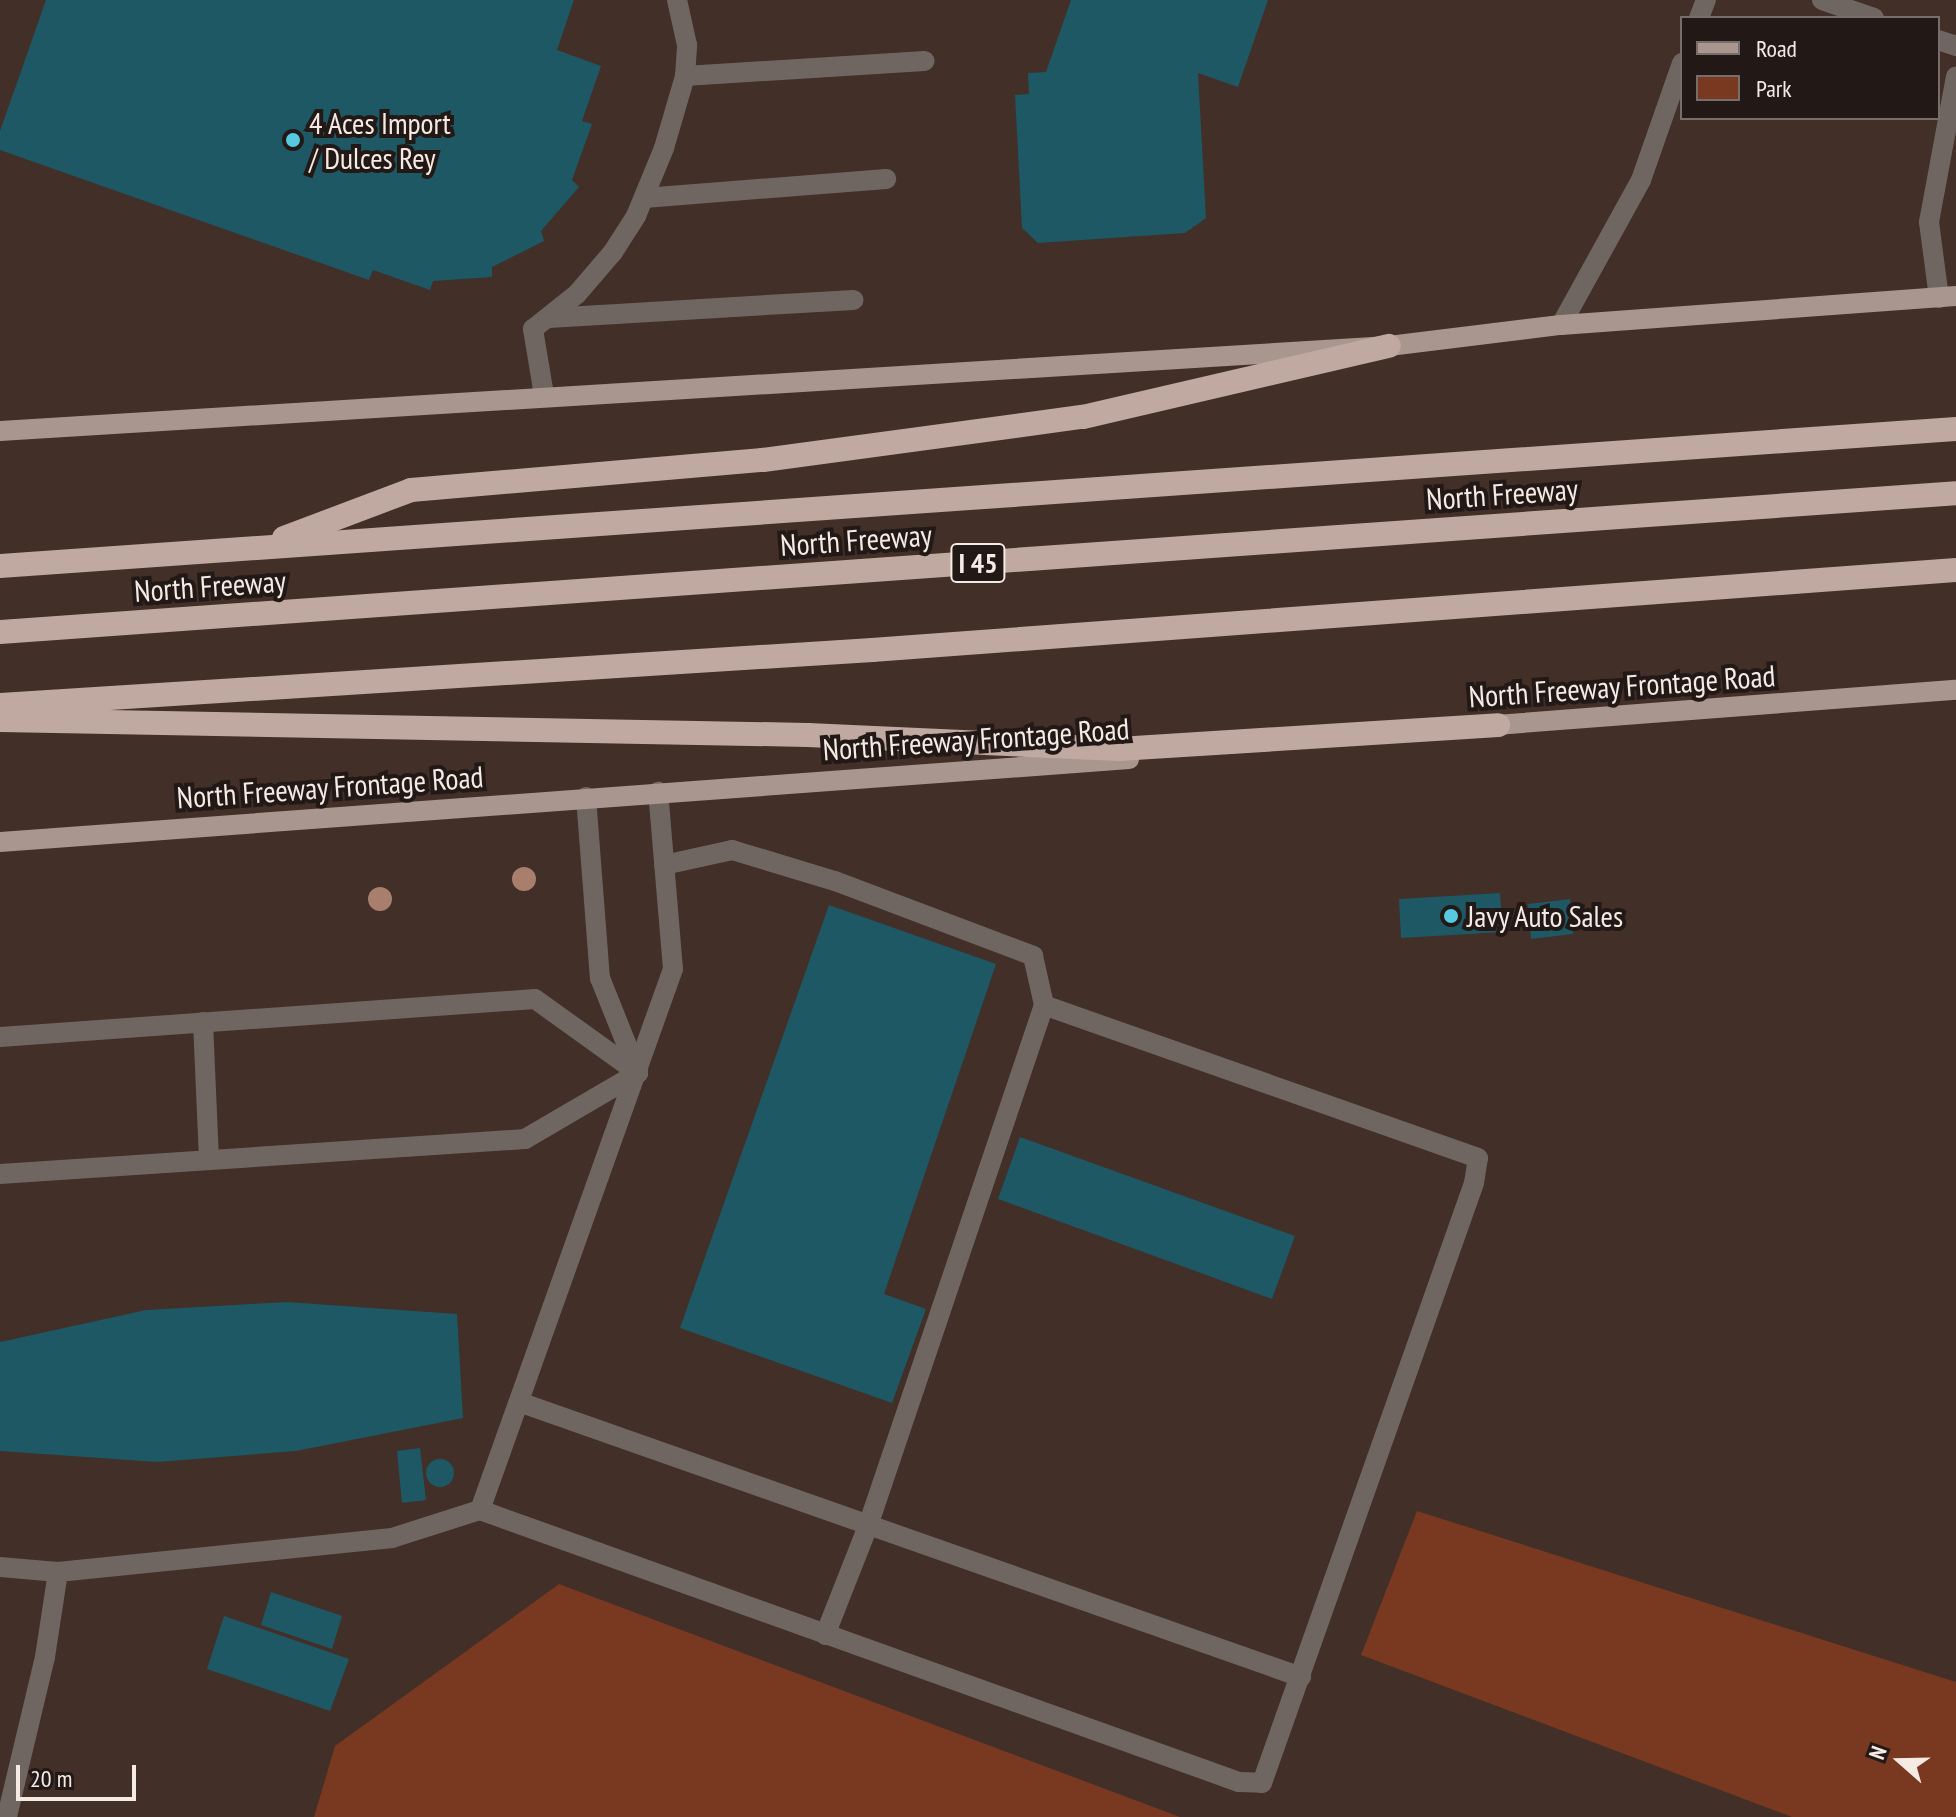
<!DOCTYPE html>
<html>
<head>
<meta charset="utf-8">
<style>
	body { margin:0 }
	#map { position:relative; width:1956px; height:1817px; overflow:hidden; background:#412f28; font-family:"PT Sans Narrow",sans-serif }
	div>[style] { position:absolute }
	.green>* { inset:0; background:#793920 }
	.building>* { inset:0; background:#1d5864 }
	.round { border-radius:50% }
	.minor>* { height:20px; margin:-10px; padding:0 10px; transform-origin:10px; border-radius:10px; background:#6f6662 }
	.major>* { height:20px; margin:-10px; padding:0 10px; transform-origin:10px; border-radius:10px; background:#a9968f }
	.highway>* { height:24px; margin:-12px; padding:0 12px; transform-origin:12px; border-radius:12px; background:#c0a9a0 }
	.trees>* { width:24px; height:24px; margin:-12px; border-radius:50%; background:#a87e6d }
	.dots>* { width:22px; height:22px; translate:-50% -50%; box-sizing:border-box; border:4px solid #221916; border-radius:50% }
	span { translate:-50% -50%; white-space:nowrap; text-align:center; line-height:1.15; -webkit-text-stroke:8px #221916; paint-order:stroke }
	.shield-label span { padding:2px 6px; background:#221916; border:2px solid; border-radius:6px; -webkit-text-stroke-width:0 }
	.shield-label { font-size:28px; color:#f6eae5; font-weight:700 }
	.poi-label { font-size:30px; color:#f6eae5 }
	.left { translate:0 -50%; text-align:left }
	.street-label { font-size:30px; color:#f6eae5 }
	.legend { position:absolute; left:1680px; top:16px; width:260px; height:104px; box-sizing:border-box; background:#221916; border:2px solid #776d69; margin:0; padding:10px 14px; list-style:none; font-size:24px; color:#f6eae5 }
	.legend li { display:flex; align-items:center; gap:16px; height:40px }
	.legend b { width:40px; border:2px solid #776d69 }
	.north { position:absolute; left:1860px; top:1721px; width:80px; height:80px; -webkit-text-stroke:6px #221916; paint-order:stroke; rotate:290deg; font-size:22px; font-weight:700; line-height:32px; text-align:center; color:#f6eae5 }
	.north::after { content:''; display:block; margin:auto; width:28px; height:36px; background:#f6eae5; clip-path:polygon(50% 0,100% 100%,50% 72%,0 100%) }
	.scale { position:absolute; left:16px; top:1765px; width:120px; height:36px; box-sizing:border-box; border:4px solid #f6eae5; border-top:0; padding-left:10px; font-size:24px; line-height:28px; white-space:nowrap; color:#f6eae5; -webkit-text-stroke:6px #221916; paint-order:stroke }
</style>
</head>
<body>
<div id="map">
	<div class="green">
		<div style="clip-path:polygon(1417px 1511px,1956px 1682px,1956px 1817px,1792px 1817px,1361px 1655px)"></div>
		<div style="clip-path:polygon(559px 1584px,1180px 1817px,314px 1817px,335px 1746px)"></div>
	</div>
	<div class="building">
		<div style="clip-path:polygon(46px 0,574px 0,557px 50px,601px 66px,582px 121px,592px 124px,572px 180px,579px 187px,541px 231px,544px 241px,492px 267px,492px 277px,433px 281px,430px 290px,373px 270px,369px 280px,0 150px,0 131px)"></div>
		<div style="clip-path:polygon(1071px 0,1268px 0,1238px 87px,1198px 73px,1206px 218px,1185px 233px,1038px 243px,1022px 228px,1015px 95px,1029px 94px,1028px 73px,1046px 72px)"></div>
		<div style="clip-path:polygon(1500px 893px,1503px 932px,1401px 938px,1399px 899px)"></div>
		<div style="clip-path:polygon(1570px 899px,1573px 934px,1531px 939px,1528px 904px)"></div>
		<div style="clip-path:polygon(829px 905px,996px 964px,884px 1294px,926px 1309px,892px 1403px,680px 1328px)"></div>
		<div style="clip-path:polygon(1020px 1137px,1295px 1236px,1272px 1299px,998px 1199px)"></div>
		<div style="clip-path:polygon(287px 1302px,457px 1314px,463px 1418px,296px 1451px,157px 1462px,0 1451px,0 1342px,146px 1310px)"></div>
		<div style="clip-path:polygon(420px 1448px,426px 1500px,402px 1503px,397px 1451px)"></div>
		<div class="round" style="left:426px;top:1459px;width:28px;height:28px"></div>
		<div style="clip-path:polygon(271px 1592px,342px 1616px,332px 1649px,261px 1625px)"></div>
		<div style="clip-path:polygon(224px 1616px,349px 1659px,330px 1711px,207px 1669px)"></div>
	</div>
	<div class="minor">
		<div style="left:1822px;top:0;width:55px;rotate:19.1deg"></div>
		<div style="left:1699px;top:18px;width:19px;rotate:-69deg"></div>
		<div style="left:1938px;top:40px;width:19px;rotate:18deg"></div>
		<div style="left:685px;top:76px;width:240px;rotate:-3.6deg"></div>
		<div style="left:644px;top:198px;width:243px;rotate:-4.5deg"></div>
		<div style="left:1939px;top:298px;width:77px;rotate:-97.5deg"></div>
		<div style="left:1929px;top:222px;width:148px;rotate:-79.5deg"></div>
		<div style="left:549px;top:318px;width:305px;rotate:-3.4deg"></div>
		<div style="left:1561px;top:325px;width:166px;rotate:-61.1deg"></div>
		<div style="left:1641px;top:180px;width:124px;rotate:-70.7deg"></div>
		<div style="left:544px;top:395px;width:67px;rotate:-99.5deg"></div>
		<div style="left:533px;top:329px;width:56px;rotate:-38.5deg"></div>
		<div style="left:577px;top:294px;width:55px;rotate:-49.4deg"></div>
		<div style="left:613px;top:252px;width:43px;rotate:-57.4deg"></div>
		<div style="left:636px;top:216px;width:74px;rotate:-67.6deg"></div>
		<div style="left:664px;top:148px;width:75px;rotate:-73.7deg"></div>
		<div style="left:685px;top:76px;width:31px;rotate:-86deg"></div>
		<div style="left:687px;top:45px;width:46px;rotate:-102.5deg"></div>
		<div style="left:586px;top:797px;width:182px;rotate:85.6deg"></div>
		<div style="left:600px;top:978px;width:102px;rotate:68.2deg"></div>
		<div style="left:664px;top:865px;width:70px;rotate:-12.4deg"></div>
		<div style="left:732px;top:850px;width:108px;rotate:16.8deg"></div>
		<div style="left:835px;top:881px;width:212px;rotate:20.7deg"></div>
		<div style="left:1033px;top:956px;width:50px;rotate:77.3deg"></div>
		<div style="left:1044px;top:1005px;width:550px;rotate:108.67deg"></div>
		<div style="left:868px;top:1526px;width:117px;rotate:111.5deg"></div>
		<div style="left:203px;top:1022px;width:138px;rotate:87.5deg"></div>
		<div style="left:0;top:1037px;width:536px;rotate:-4.06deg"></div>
		<div style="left:535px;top:999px;width:127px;rotate:35.7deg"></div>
		<div style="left:0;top:1174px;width:526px;rotate:-3.81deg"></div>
		<div style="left:525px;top:1139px;width:131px;rotate:-30.3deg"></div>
		<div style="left:519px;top:1402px;width:829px;rotate:19.37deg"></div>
		<div style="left:480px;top:1510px;width:574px;rotate:-70.37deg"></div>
		<div style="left:673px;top:969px;width:178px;rotate:-94.8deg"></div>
		<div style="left:0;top:1567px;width:58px;rotate:4.9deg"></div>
		<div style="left:58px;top:1572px;width:86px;rotate:98.7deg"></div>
		<div style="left:45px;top:1657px;width:164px;rotate:103.4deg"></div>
		<div style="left:58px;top:1572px;width:336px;rotate:-5.8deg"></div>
		<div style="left:392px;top:1538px;width:92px;rotate:-17.7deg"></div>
		<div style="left:480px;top:1510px;width:806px;rotate:19.72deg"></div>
		<div style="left:1239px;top:1782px;width:23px;rotate:2deg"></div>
		<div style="left:1262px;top:1783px;width:636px;rotate:-70.54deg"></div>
		<div style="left:1474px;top:1183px;width:25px;rotate:-81deg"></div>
		<div style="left:1478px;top:1158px;width:460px;rotate:-160.6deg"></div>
	</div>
	<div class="major">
		<div style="left:0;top:431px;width:1392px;rotate:-3.5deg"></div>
		<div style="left:1389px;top:346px;width:173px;rotate:-7deg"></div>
		<div style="left:1561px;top:325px;width:396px;rotate:-4.2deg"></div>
		<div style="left:1483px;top:726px;width:474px;rotate:-4.4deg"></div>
		<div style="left:0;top:842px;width:1132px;rotate:-4.2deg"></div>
	</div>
	<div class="highway">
		<div style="left:284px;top:538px;width:136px;rotate:-20.7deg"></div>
		<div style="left:411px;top:490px;width:353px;rotate:-4.9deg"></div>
		<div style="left:763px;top:460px;width:323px;rotate:-7.7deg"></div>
		<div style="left:1083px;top:417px;width:314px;rotate:-13.1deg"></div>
		<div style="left:0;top:566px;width:1961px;rotate:-4.01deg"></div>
		<div style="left:0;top:632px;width:1961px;rotate:-4.06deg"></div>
		<div style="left:0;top:705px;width:874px;rotate:-3.61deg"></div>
		<div style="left:872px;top:650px;width:1087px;rotate:-4.22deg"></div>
		<div style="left:0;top:720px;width:808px;rotate:1.06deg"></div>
		<div style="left:808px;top:735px;width:311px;rotate:2.6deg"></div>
		<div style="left:1119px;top:749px;width:380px;rotate:-3.6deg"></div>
	</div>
	<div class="trees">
		<div style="left:524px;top:879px"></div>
		<div style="left:380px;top:899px"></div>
	</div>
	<div class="dots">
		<div style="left:293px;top:140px;background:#56c9e1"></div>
		<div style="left:1451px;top:916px;background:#56c9e1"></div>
	</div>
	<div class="shield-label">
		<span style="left:978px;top:563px">I 45</span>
	</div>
	<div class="poi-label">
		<span class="left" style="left:309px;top:140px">4 Aces Import<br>/ Dulces Rey</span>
		<span class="left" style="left:1467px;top:916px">Javy Auto Sales</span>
	</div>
	<div class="street-label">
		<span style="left:1502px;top:494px;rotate:-4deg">North Freeway</span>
		<span style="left:856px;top:540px;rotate:-4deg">North Freeway</span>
		<span style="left:210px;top:586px;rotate:-4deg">North Freeway</span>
		<span style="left:1622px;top:686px;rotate:-4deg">North Freeway Frontage Road</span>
		<span style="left:976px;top:739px;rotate:-4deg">North Freeway Frontage Road</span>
		<span style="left:330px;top:787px;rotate:-4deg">North Freeway Frontage Road</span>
	</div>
	<ul class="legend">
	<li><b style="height:10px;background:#a9968f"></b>Road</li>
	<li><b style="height:22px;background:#793920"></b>Park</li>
	</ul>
	<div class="north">N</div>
	<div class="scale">20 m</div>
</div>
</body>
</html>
